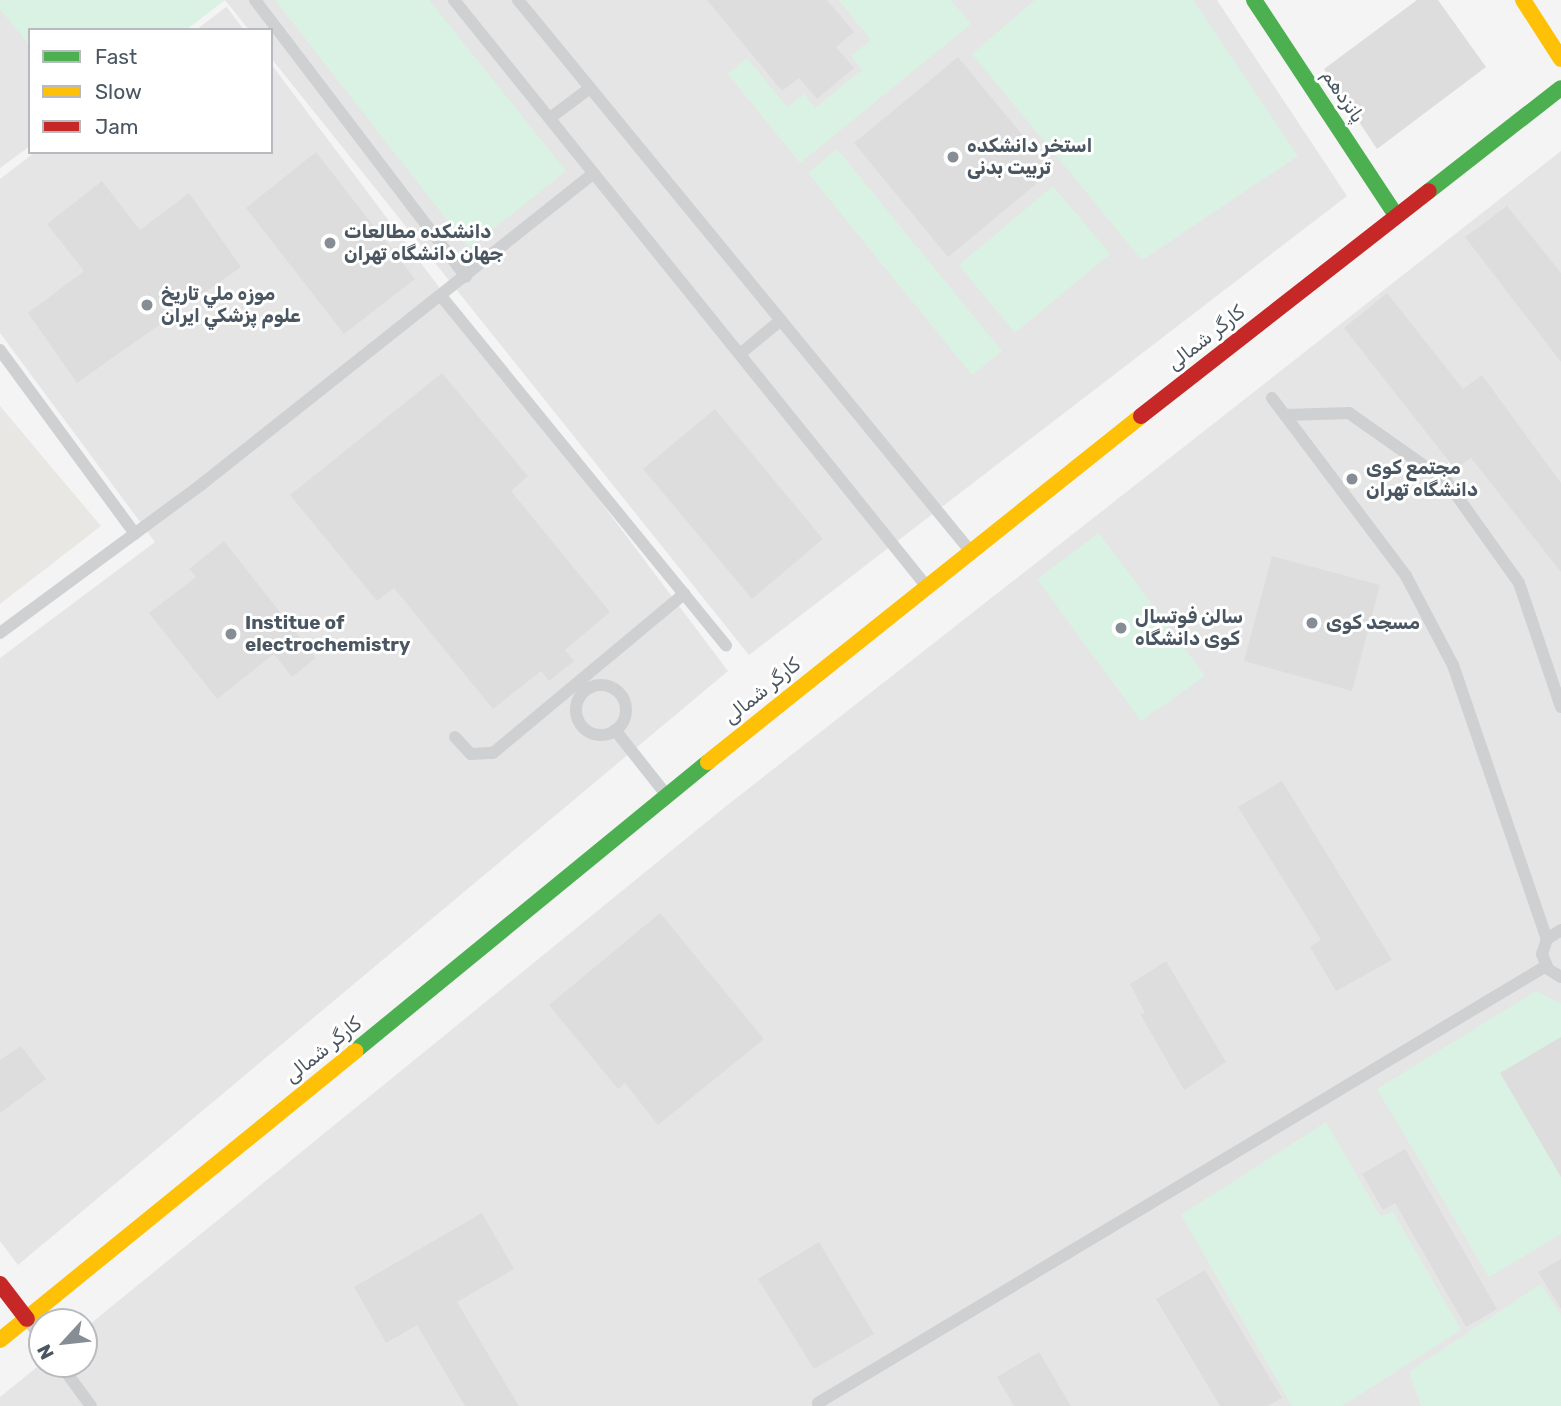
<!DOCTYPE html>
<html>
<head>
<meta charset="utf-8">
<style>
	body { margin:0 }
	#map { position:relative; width:1561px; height:1406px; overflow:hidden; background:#f4f4f4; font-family:Rubik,Vazirmatn,sans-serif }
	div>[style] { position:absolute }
	.commercial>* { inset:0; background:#e8e7e3 }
	.education>* { inset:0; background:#e6e5e6 }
	.green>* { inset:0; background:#d9f2e3 }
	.building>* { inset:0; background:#ddddde }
	.lane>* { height:12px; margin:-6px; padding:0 6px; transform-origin:6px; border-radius:6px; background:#ced0d2 }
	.lane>.ring { margin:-6px; padding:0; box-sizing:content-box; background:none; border:12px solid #ced0d2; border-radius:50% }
	.fast>* { height:16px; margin:-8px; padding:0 8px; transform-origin:8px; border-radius:8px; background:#4caf50 }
	.slow>* { height:16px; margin:-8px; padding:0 8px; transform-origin:8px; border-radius:8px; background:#ffc107 }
	.jam>* { height:16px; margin:-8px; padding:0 8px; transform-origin:8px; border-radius:8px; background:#c62828 }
	.dots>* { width:19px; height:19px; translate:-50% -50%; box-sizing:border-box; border:4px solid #fff; border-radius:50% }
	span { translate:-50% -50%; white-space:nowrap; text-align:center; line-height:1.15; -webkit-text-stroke:6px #fff; paint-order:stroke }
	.street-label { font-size:19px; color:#4a5661 }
	.poi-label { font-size:19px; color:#4a5661; font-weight:700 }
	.left { translate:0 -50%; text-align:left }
	.legend { position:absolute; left:28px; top:28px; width:245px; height:126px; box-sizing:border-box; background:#fff; border:2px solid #b7bbc0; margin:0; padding:9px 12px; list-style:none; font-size:21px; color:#4a5661 }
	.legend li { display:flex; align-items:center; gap:14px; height:35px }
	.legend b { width:35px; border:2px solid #b7bbc0 }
	.north { position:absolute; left:28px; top:1308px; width:70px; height:70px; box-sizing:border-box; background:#fff; border:2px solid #b7bbc0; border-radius:50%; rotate:243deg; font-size:19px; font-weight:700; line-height:28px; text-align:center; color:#4a5661 }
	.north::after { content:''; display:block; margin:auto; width:24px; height:32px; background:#868d94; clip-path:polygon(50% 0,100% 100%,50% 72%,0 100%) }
</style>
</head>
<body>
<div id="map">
	<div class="commercial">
		<div style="clip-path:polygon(0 406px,101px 526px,0 604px)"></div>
	</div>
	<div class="education">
		<div style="clip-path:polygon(0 0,30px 30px,30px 146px,0 168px)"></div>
		<div style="clip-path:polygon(225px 0,1217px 0,1347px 196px,749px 655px,271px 58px,271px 30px,249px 30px)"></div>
		<div style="clip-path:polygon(226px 6px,244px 30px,196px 30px,226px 7px)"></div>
		<div style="clip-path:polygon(271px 64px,728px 671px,18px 1265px,0 1241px,0 658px,155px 542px,0 333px,0 179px,35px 152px,271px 152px)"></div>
		<div style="clip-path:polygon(1561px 151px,1561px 1406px,0 1406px,0 1397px,42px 1363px,84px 1364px,84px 1329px,725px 807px)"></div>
	</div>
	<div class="green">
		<div style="clip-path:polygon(0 0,225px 0,186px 30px,30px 30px,30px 46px,0 9px)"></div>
		<div style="clip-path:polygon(275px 0,429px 0,566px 171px,469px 248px)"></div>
		<div style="clip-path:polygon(839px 0,951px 0,971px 24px,800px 163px,728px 74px,747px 58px,787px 107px,804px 94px,815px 108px,862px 70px,851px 56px,871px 40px)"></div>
		<div style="clip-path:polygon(1035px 0,1193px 0,1298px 156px,1142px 260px,972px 54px)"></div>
		<div style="clip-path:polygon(837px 149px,1002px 351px,972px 375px,808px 173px)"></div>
		<div style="clip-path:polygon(1053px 186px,1110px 254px,1015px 333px,959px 265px)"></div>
		<div style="clip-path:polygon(1099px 533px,1205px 676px,1141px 721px,1037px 579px)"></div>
		<div style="clip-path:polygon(1536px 991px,1561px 1004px,1561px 1234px,1489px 1277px,1377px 1089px)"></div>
		<div style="clip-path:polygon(1326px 1122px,1380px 1216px,1393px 1212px,1461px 1330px,1342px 1406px,1292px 1406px,1181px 1215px)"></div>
		<div style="clip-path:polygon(1541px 1284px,1561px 1315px,1561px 1406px,1421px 1406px,1409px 1372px)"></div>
	</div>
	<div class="building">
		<div style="clip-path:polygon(707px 0,827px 0,854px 32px,836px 47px,854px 68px,817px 99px,799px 78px,782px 91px)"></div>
		<div style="clip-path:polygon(1417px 0,1438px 0,1486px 67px,1377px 149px,1324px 69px)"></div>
		<div style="clip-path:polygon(958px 57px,1052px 171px,948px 257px,854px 143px)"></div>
		<div style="clip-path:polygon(316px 152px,415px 279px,344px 334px,246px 208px)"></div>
		<div style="clip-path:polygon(102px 181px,140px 230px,189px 193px,241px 267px,77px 383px,28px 313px,84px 271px,47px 224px)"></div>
		<div style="clip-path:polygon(1507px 206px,1561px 273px,1561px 362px,1465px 237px)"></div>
		<div style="clip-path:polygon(1387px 293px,1463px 389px,1482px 375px,1561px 483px,1561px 572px,1471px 458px,1455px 469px,1344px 328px)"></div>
		<div style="clip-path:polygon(442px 373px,528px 476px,511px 491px,610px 612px,565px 650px,574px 661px,549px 681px,541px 671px,493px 709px,394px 588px,377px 601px,290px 495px)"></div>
		<div style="clip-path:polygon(715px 409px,823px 539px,752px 599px,643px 469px)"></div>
		<div style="clip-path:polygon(224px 541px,316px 658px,292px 677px,274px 654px,217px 699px,149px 613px,196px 577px,189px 569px)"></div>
		<div style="clip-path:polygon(1272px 556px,1380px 585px,1352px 691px,1244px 661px)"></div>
		<div style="clip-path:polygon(1282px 781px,1392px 960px,1336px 991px,1310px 947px,1321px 940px,1238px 807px)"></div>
		<div style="clip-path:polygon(660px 913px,764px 1039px,658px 1125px,625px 1083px,618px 1089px,549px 1005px)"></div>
		<div style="clip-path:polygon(1166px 961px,1226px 1062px,1184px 1090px,1140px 1014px,1145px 1013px,1130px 984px)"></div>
		<div style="clip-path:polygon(1561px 1037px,1561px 1177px,1500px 1073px)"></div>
		<div style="clip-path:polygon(21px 1046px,46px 1079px,0 1113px,0 1060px)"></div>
		<div style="clip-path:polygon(1405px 1149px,1497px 1309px,1466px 1327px,1395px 1203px,1383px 1210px,1362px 1174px)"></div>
		<div style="clip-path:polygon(482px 1213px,514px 1269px,457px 1302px,519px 1406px,465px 1406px,417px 1325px,386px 1343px,354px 1287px)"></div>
		<div style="clip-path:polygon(819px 1242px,874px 1334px,814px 1369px,758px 1279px)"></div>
		<div style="clip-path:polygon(1561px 1259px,1561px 1309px,1538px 1272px)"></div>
		<div style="clip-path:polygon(1205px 1270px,1282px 1398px,1268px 1406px,1220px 1406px,1156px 1299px)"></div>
		<div style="clip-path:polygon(1039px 1352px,1071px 1406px,1014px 1406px,997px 1377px)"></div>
	</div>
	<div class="lane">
		<div style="left:255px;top:0;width:348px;rotate:52.7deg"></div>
		<div style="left:454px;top:0;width:749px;rotate:51.13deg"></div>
		<div style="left:518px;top:0;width:708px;rotate:50.62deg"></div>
		<div style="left:550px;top:118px;width:50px;rotate:-36.9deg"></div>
		<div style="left:441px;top:296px;width:451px;rotate:50.8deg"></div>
		<div style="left:0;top:350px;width:228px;rotate:53.7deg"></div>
		<div style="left:740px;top:354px;width:53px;rotate:-39.7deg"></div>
		<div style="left:1272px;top:398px;width:223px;rotate:53deg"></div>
		<div style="left:1406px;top:576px;width:101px;rotate:62.2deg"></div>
		<div style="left:1453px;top:665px;width:290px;rotate:71.1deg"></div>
		<div style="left:1285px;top:415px;width:64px;rotate:-1.8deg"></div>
		<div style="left:1349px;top:413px;width:120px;rotate:35.1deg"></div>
		<div style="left:1447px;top:482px;width:124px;rotate:54.5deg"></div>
		<div style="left:1519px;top:583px;width:131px;rotate:71.3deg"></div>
		<div style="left:0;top:633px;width:251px;rotate:-36.4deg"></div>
		<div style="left:202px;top:484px;width:500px;rotate:-38.43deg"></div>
		<div class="ring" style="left:576px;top:685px;width:38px;height:38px"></div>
		<div style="left:615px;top:730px;width:80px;rotate:51.6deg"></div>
		<div style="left:455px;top:737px;width:23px;rotate:47deg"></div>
		<div style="left:471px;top:754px;width:22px;rotate:-3deg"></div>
		<div style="left:493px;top:753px;width:249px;rotate:-39.8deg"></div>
		<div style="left:1561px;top:930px;width:17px;rotate:147deg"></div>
		<div style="left:1547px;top:939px;width:16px;rotate:108deg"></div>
		<div style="left:1542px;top:954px;width:16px;rotate:68deg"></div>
		<div style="left:1548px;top:969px;width:15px;rotate:32deg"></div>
		<div style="left:28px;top:1320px;width:24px;rotate:54deg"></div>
		<div style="left:60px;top:1364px;width:52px;rotate:53.6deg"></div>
		<div style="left:818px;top:1403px;width:849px;rotate:-30.98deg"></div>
	</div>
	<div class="fast">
		<div style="left:1254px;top:0;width:258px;rotate:56.6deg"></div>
		<div style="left:1429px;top:191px;width:167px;rotate:-38deg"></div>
		<div style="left:355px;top:1051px;width:456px;rotate:-39.3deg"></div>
	</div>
	<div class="slow">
		<div style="left:1523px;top:0;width:70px;rotate:57.2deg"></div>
		<div style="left:708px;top:762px;width:554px;rotate:-38.63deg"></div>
		<div style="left:0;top:1340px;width:458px;rotate:-39.1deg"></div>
	</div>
	<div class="jam">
		<div style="left:1141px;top:416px;width:365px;rotate:-38deg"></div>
		<div style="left:0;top:1284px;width:44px;rotate:52.4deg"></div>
	</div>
	<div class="dots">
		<div style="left:953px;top:157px;background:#868d94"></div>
		<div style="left:330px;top:243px;background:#868d94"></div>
		<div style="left:147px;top:305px;background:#868d94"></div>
		<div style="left:1352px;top:479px;background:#868d94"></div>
		<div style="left:1312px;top:623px;background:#868d94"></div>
		<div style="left:1121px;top:628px;background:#868d94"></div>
		<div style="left:231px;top:634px;background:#868d94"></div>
	</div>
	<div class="street-label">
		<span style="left:1343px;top:96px;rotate:56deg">پانزدهم</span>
		<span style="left:1206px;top:338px;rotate:-38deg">کارگر شمالی</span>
		<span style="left:762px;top:691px;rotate:-39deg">کارگر شمالی</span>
		<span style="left:323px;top:1050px;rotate:-39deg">کارگر شمالی</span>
	</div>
	<div class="poi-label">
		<span class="left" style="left:967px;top:157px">استخر دانشکده<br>تربیت بدنی</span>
		<span class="left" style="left:344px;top:243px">دانشکده مطالعات<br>جهان دانشگاه تهران</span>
		<span class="left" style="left:161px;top:305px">موزه ملي تاريخ<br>علوم پزشكي ايران</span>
		<span class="left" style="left:1366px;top:479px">مجتمع کوی<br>دانشگاه تهران</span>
		<span class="left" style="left:1135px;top:628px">سالن فوتسال<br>کوی دانشگاه</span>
		<span class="left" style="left:245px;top:634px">Institue of<br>electrochemistry</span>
		<span class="left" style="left:1326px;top:623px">مسجد کوی</span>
	</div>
	<ul class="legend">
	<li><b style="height:9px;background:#4caf50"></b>Fast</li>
	<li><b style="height:9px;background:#ffc107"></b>Slow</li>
	<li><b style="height:9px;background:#c62828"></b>Jam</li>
	</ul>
	<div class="north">N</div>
</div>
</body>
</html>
